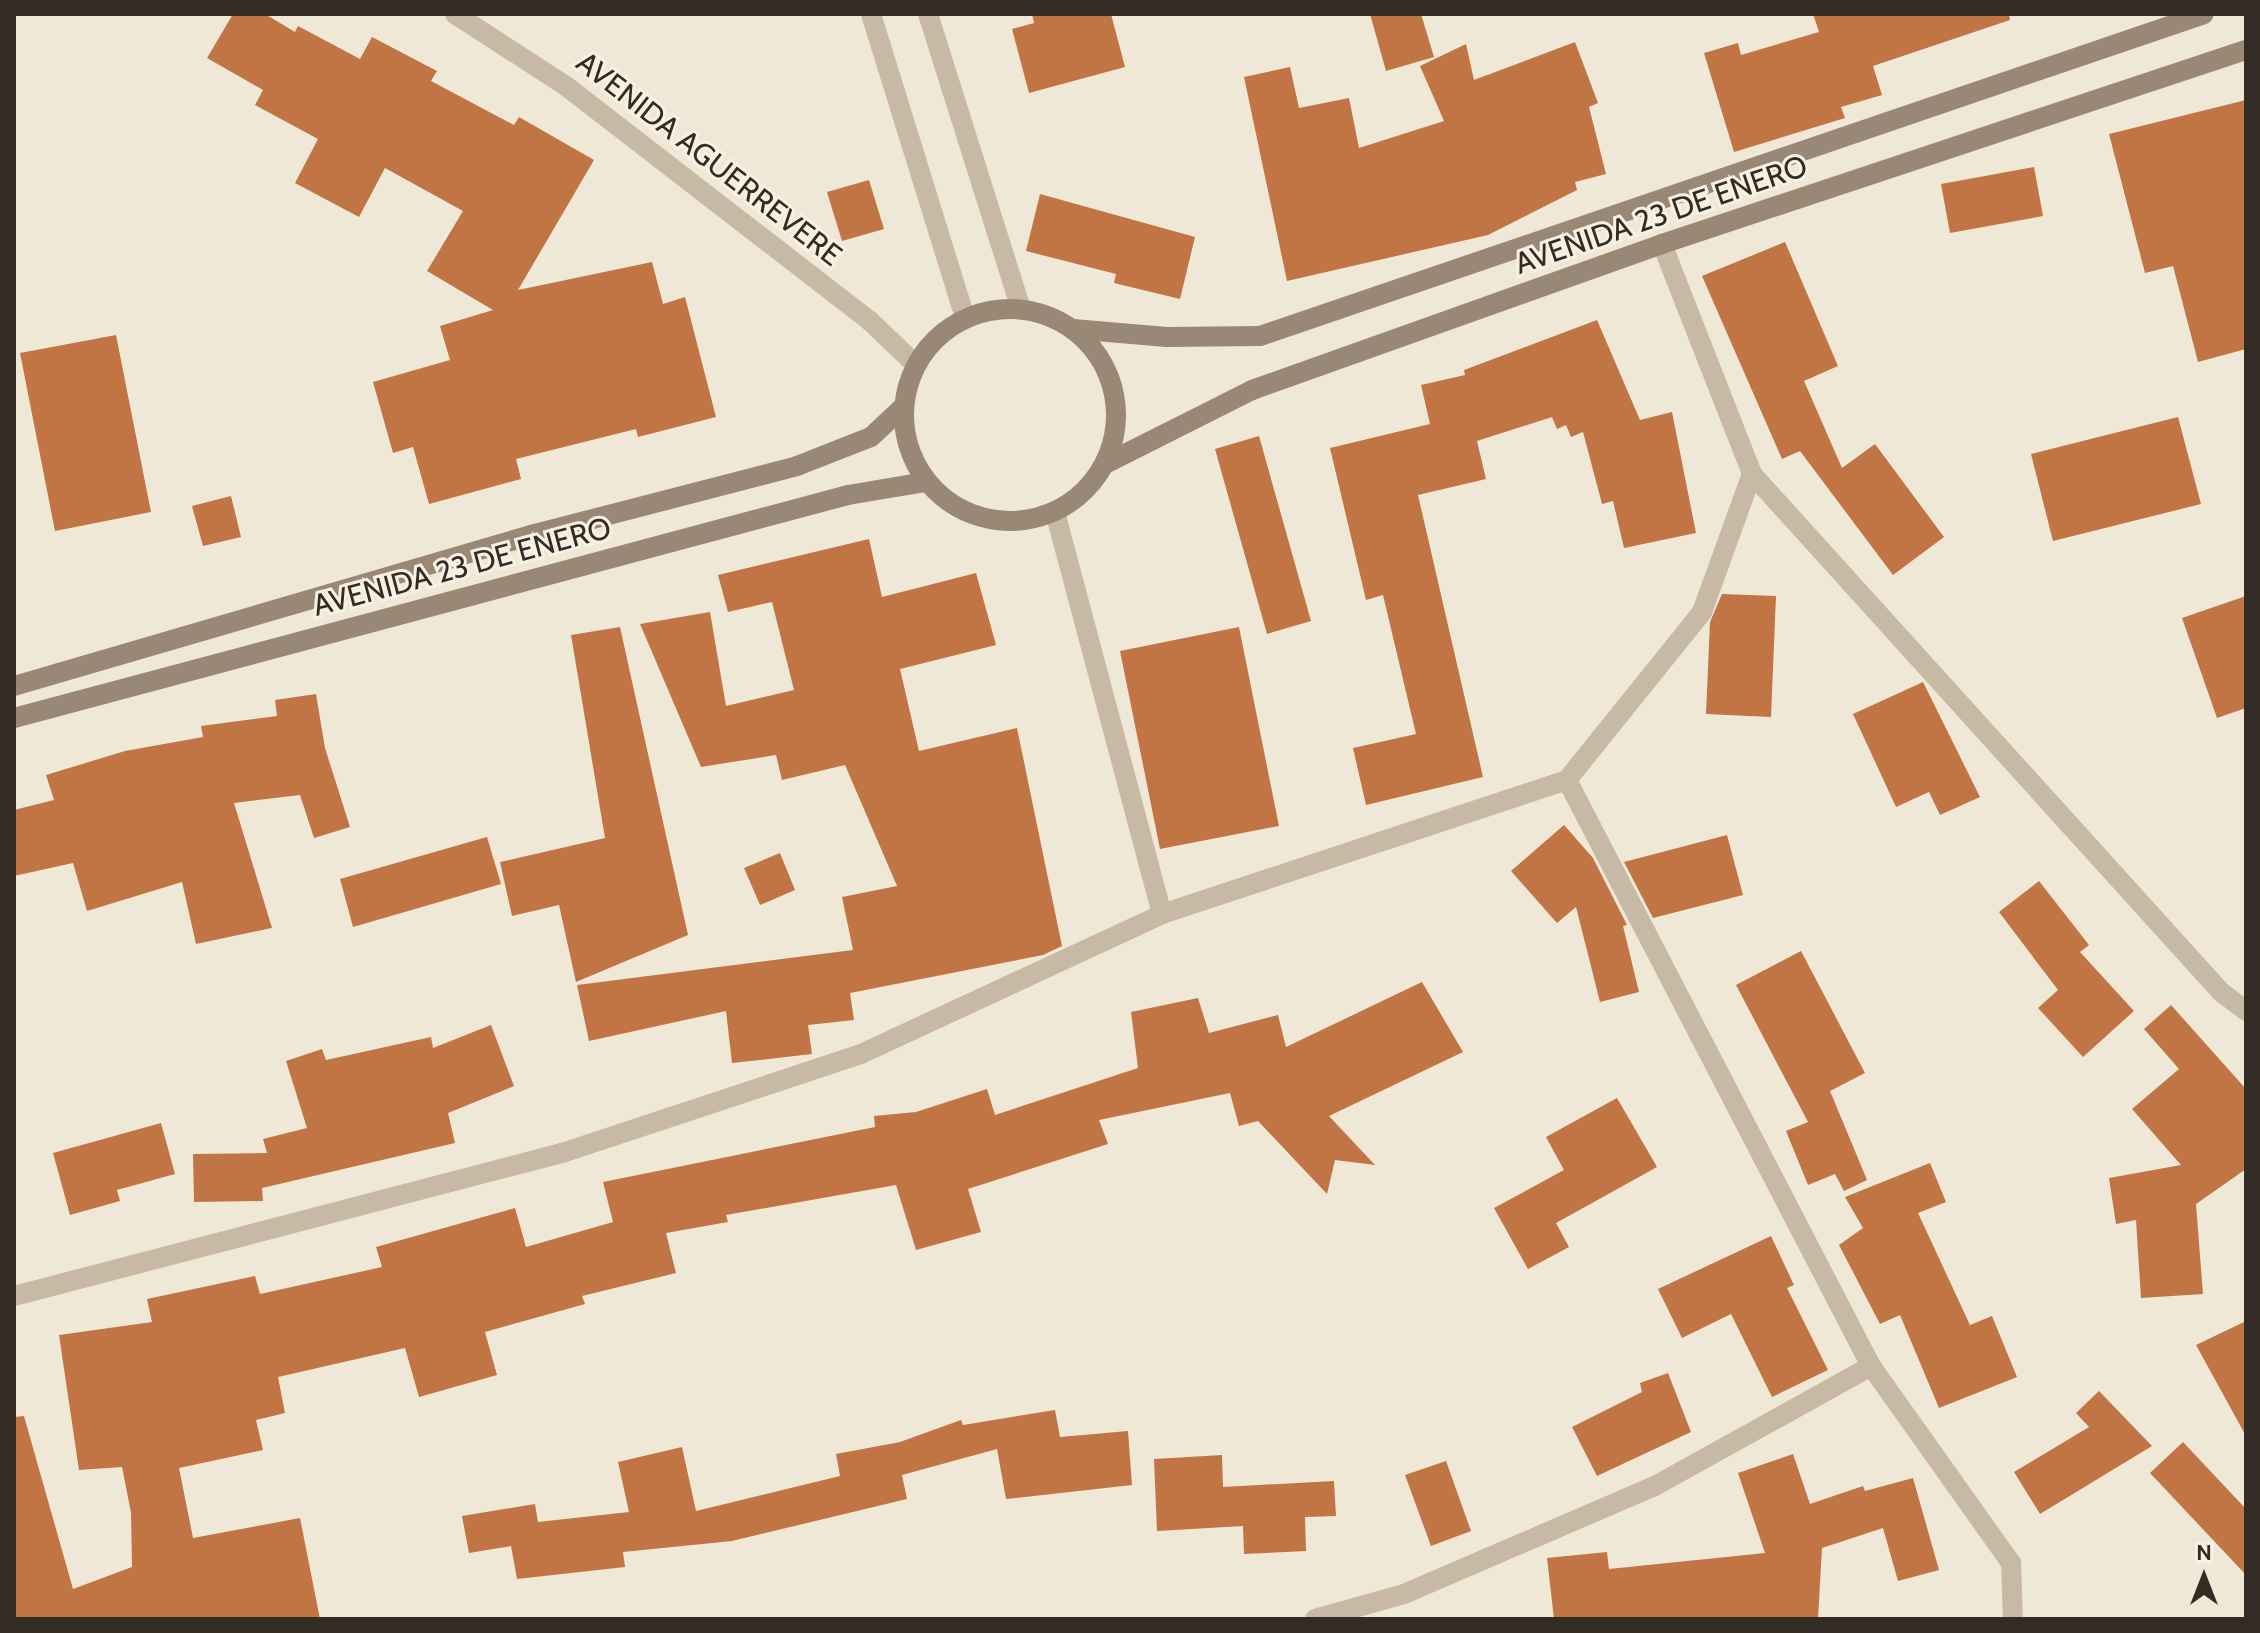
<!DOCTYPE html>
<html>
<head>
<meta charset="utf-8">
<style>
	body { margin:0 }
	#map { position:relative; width:2260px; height:1633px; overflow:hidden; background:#f0e8d7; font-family:Cabin,sans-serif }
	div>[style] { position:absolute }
	.building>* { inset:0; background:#c17544 }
	.street>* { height:20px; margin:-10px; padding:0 10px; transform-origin:10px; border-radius:10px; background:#c7b9a4 }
	.secondary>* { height:20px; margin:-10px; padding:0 10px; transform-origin:10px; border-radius:10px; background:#9a8876 }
	.secondary>.ring { margin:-10px; padding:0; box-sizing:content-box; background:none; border:20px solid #9a8876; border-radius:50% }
	span { translate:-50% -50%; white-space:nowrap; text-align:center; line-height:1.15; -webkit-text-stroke:6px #f8f1e3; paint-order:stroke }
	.street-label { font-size:30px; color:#332c25 }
	.frame { position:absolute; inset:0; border:16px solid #332c25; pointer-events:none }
	.north { position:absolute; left:2164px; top:1537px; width:80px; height:80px; -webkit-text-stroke:6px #f8f1e3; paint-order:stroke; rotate:0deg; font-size:22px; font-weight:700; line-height:32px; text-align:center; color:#332c25 }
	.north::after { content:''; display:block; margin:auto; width:28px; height:36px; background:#332c25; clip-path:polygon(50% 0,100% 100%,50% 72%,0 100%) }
</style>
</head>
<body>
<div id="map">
	<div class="building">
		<div style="clip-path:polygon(233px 14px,265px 14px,295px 32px,298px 26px,360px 59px,372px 37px,437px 71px,431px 81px,514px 125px,519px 117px,594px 160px,518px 290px,652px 262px,663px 304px,685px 297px,716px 417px,638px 437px,636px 429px,516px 459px,521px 479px,429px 504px,413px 447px,393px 453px,373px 382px,450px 360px,440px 326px,493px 310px,427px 271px,463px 211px,385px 168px,359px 217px,295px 183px,318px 139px,255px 105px,263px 90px,207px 58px)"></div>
		<div style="clip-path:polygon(1032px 14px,1111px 14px,1125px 67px,1029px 93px,1012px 29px,1034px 23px)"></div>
		<div style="clip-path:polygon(1370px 14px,1421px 14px,1434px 57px,1386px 71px)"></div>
		<div style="clip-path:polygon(1813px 14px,2009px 14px,2010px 20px,1873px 66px,1882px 95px,1841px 107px,1845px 118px,1734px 152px,1704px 53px,1738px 43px,1741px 55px,1819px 32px)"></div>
		<div style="clip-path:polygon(1575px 42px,1598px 103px,1589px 107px,1606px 174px,1575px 182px,1577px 190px,1488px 235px,1287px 281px,1244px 77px,1290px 67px,1299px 108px,1349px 98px,1359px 148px,1444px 121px,1420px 66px,1466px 44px,1474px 80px)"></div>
		<div style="clip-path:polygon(2246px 100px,2246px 349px,2198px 362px,2173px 266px,2145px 273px,2109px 134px)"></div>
		<div style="clip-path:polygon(2034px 167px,2043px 216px,1950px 233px,1941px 184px)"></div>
		<div style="clip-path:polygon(869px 180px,884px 229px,842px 241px,827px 192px)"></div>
		<div style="clip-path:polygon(1040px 194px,1195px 237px,1180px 299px,1114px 283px,1116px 274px,1026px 251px)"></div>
		<div style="clip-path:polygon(1785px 242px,1838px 366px,1804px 381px,1842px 468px,1875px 444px,1944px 537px,1893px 575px,1800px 451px,1782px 459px,1702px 276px)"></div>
		<div style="clip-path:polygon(1597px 320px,1640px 420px,1672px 412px,1696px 533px,1624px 548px,1613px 501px,1602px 504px,1583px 432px,1571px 437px,1566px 425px,1557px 429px,1552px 417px,1477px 441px,1486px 479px,1418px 495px,1483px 777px,1366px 805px,1353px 748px,1416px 734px,1383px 595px,1366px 600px,1330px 448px,1430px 424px,1421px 385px,1465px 375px,1464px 370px)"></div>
		<div style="clip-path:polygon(116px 335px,151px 512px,55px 531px,20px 353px)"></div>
		<div style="clip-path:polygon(2178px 417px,2201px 504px,2053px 541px,2031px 454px)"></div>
		<div style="clip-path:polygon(1259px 436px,1311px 621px,1267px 634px,1215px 449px)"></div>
		<div style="clip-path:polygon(231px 496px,241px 537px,203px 546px,192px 506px)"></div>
		<div style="clip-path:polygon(869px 539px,882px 597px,976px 573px,996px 645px,900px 669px,919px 751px,1017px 728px,1062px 946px,1043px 955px,850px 993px,854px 1020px,808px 1025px,812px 1054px,732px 1063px,726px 1011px,589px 1041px,577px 985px,853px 950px,842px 897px,897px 886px,845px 765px,782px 780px,776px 755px,701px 767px,640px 624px,710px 612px,726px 706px,794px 690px,772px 602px,728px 612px,718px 575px)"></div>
		<div style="clip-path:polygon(1722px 594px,1776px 596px,1771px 717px,1706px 714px,1710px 622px)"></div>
		<div style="clip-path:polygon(2246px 596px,2246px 708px,2217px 718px,2182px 618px)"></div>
		<div style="clip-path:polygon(620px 627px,688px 935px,576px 982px,559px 905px,512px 916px,500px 862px,605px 838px,571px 635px)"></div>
		<div style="clip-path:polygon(1239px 627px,1279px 826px,1160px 849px,1120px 651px)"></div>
		<div style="clip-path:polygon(1923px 682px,1980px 797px,1940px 815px,1929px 792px,1896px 807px,1853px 714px)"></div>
		<div style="clip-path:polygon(316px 694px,325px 748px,350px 827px,314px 838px,300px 795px,234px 803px,272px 928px,196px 944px,182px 882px,87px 911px,73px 863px,14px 876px,14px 810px,54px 800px,46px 775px,125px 751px,203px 737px,201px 726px,277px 716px,275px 700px)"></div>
		<div style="clip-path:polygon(1564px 825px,1593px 858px,1627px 925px,1623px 926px,1639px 992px,1600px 1002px,1576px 907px,1557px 923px,1511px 871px)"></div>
		<div style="clip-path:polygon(1727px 835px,1743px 895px,1653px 918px,1624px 862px)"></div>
		<div style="clip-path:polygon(487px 837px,501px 884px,353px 927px,340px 879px)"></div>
		<div style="clip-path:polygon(780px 853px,795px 890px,760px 905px,744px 868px)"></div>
		<div style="clip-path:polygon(2039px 881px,2089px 945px,2080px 952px,2134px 1011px,2083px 1057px,2038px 1008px,2058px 990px,1999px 912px)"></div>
		<div style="clip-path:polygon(1801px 951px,1865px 1073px,1830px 1091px,1867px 1180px,1844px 1191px,1835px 1174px,1808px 1185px,1786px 1131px,1808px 1122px,1736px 985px)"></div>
		<div style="clip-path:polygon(1422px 982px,1463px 1052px,1329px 1116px,1375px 1165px,1335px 1160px,1327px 1194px,1258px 1121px,1239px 1126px,1230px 1093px,1099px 1120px,1108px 1144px,968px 1189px,981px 1232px,916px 1250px,896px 1185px,726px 1215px,728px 1222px,666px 1233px,676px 1273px,582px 1296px,585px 1304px,485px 1332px,497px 1375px,419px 1397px,405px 1348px,278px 1377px,285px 1413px,256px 1420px,263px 1450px,179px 1468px,193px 1538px,300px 1518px,320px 1619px,14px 1619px,14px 1417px,24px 1416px,73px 1589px,132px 1567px,131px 1513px,122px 1467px,79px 1470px,59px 1335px,152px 1322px,147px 1299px,255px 1276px,260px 1294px,382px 1267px,376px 1247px,515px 1208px,526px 1247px,613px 1222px,603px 1182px,875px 1127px,874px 1116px,916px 1112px,987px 1089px,995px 1115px,1138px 1068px,1131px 1012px,1198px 998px,1209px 1033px,1278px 1015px,1286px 1047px)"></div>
		<div style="clip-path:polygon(2171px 1005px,2246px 1089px,2246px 1169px,2196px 1204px,2203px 1294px,2141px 1298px,2136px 1220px,2116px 1224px,2109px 1178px,2181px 1165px,2132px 1109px,2179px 1069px,2144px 1029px)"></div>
		<div style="clip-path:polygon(491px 1025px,514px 1086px,448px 1113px,455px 1143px,262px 1188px,263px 1201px,194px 1202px,193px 1154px,267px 1153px,263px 1139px,307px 1128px,286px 1061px,322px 1049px,326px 1060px,431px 1037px,433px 1048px)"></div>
		<div style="clip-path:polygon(1617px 1098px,1657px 1167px,1556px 1223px,1569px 1247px,1528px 1269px,1494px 1208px,1564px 1170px,1546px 1137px)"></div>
		<div style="clip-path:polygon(161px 1123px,175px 1174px,117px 1190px,120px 1201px,70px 1215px,53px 1153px)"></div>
		<div style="clip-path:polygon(1930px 1163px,1946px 1202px,1918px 1213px,1970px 1325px,1992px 1316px,2017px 1377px,1939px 1408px,1900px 1315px,1880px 1324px,1839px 1245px,1863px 1228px,1845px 1197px)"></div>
		<div style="clip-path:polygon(1771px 1236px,1794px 1285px,1787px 1288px,1828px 1370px,1772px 1397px,1731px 1314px,1682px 1338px,1658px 1289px)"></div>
		<div style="clip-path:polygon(2246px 1321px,2246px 1436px,2196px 1345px)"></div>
		<div style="clip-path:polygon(1668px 1373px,1691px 1432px,1597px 1476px,1572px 1427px,1642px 1392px,1640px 1383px)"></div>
		<div style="clip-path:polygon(2099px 1391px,2152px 1446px,2040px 1514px,2014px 1472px,2089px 1427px,2076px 1413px)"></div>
		<div style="clip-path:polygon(1055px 1410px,1060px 1437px,1128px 1431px,1132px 1485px,1006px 1499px,997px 1449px,902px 1475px,907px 1499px,732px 1541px,623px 1552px,625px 1567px,517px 1579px,511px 1546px,469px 1553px,462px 1516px,535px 1504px,538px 1522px,629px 1512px,618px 1462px,682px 1447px,696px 1511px,840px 1476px,836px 1454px,900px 1442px,961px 1420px,963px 1425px)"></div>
		<div style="clip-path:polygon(2183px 1442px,2246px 1509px,2246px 1575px,2150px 1473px)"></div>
		<div style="clip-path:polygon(1793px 1454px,1810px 1504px,1863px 1486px,1865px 1491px,1913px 1478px,1939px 1570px,1898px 1581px,1883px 1528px,1822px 1548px,1818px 1619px,1554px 1619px,1547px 1558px,1607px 1552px,1609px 1569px,1765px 1553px,1738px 1473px)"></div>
		<div style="clip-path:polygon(1222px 1455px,1223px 1487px,1334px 1481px,1336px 1516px,1305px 1517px,1306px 1551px,1244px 1554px,1243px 1526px,1157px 1531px,1154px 1459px)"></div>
		<div style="clip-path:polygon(1446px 1461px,1471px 1531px,1431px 1546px,1405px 1475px)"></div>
	</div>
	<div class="street">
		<div style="left:455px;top:14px;width:132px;rotate:33deg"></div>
		<div style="left:566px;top:86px;width:384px;rotate:37.7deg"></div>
		<div style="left:870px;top:321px;width:64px;rotate:43.7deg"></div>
		<div style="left:871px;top:14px;width:318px;rotate:72.8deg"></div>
		<div style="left:928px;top:14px;width:309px;rotate:72.5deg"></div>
		<div style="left:1662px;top:244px;width:247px;rotate:68.6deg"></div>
		<div style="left:1752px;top:474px;width:699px;rotate:47.84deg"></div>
		<div style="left:2221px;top:992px;width:31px;rotate:37deg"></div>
		<div style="left:1055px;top:512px;width:416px;rotate:75.1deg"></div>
		<div style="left:1567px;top:780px;width:660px;rotate:62.58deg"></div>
		<div style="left:1871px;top:1366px;width:242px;rotate:54.6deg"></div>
		<div style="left:2011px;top:1563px;width:56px;rotate:88deg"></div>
		<div style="left:14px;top:1296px;width:566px;rotate:-14.63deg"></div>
		<div style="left:562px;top:1153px;width:315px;rotate:-18.3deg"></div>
		<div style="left:861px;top:1054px;width:332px;rotate:-24.9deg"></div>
		<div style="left:1162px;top:914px;width:427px;rotate:-18.3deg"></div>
		<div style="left:1567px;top:780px;width:216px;rotate:-51.2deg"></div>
		<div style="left:1702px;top:612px;width:147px;rotate:-70.1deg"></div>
		<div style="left:1315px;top:1619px;width:92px;rotate:-15.7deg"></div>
		<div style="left:1404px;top:1594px;width:271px;rotate:-23.3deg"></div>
		<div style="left:1653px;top:1487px;width:249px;rotate:-29deg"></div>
	</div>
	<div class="secondary">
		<div class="ring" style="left:904px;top:309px;width:192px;height:192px"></div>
		<div style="left:1073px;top:329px;width:94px;rotate:4.9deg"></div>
		<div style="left:1167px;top:337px;width:93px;rotate:-0.6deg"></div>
		<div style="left:1260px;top:336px;width:997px;rotate:-18.83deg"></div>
		<div style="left:1105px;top:464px;width:165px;rotate:-26.7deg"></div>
		<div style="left:1252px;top:390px;width:435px;rotate:-19.6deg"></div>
		<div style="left:1662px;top:244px;width:615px;rotate:-18.38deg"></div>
		<div style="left:14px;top:686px;width:539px;rotate:-16.28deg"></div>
		<div style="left:531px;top:535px;width:275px;rotate:-14.5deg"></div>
		<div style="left:797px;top:466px;width:79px;rotate:-21.4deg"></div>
		<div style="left:871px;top:437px;width:44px;rotate:-43.2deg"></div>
		<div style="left:14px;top:718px;width:863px;rotate:-14.97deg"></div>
		<div style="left:848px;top:495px;width:79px;rotate:-9.5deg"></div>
	</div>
	<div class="street-label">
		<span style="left:709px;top:159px;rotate:38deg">AVENIDA AGUERREVERE</span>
		<span style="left:1661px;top:215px;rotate:-19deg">AVENIDA 23 DE ENERO</span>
		<span style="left:462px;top:567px;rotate:-15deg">AVENIDA 23 DE ENERO</span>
	</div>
	<div class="frame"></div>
	<div class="north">N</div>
</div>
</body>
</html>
